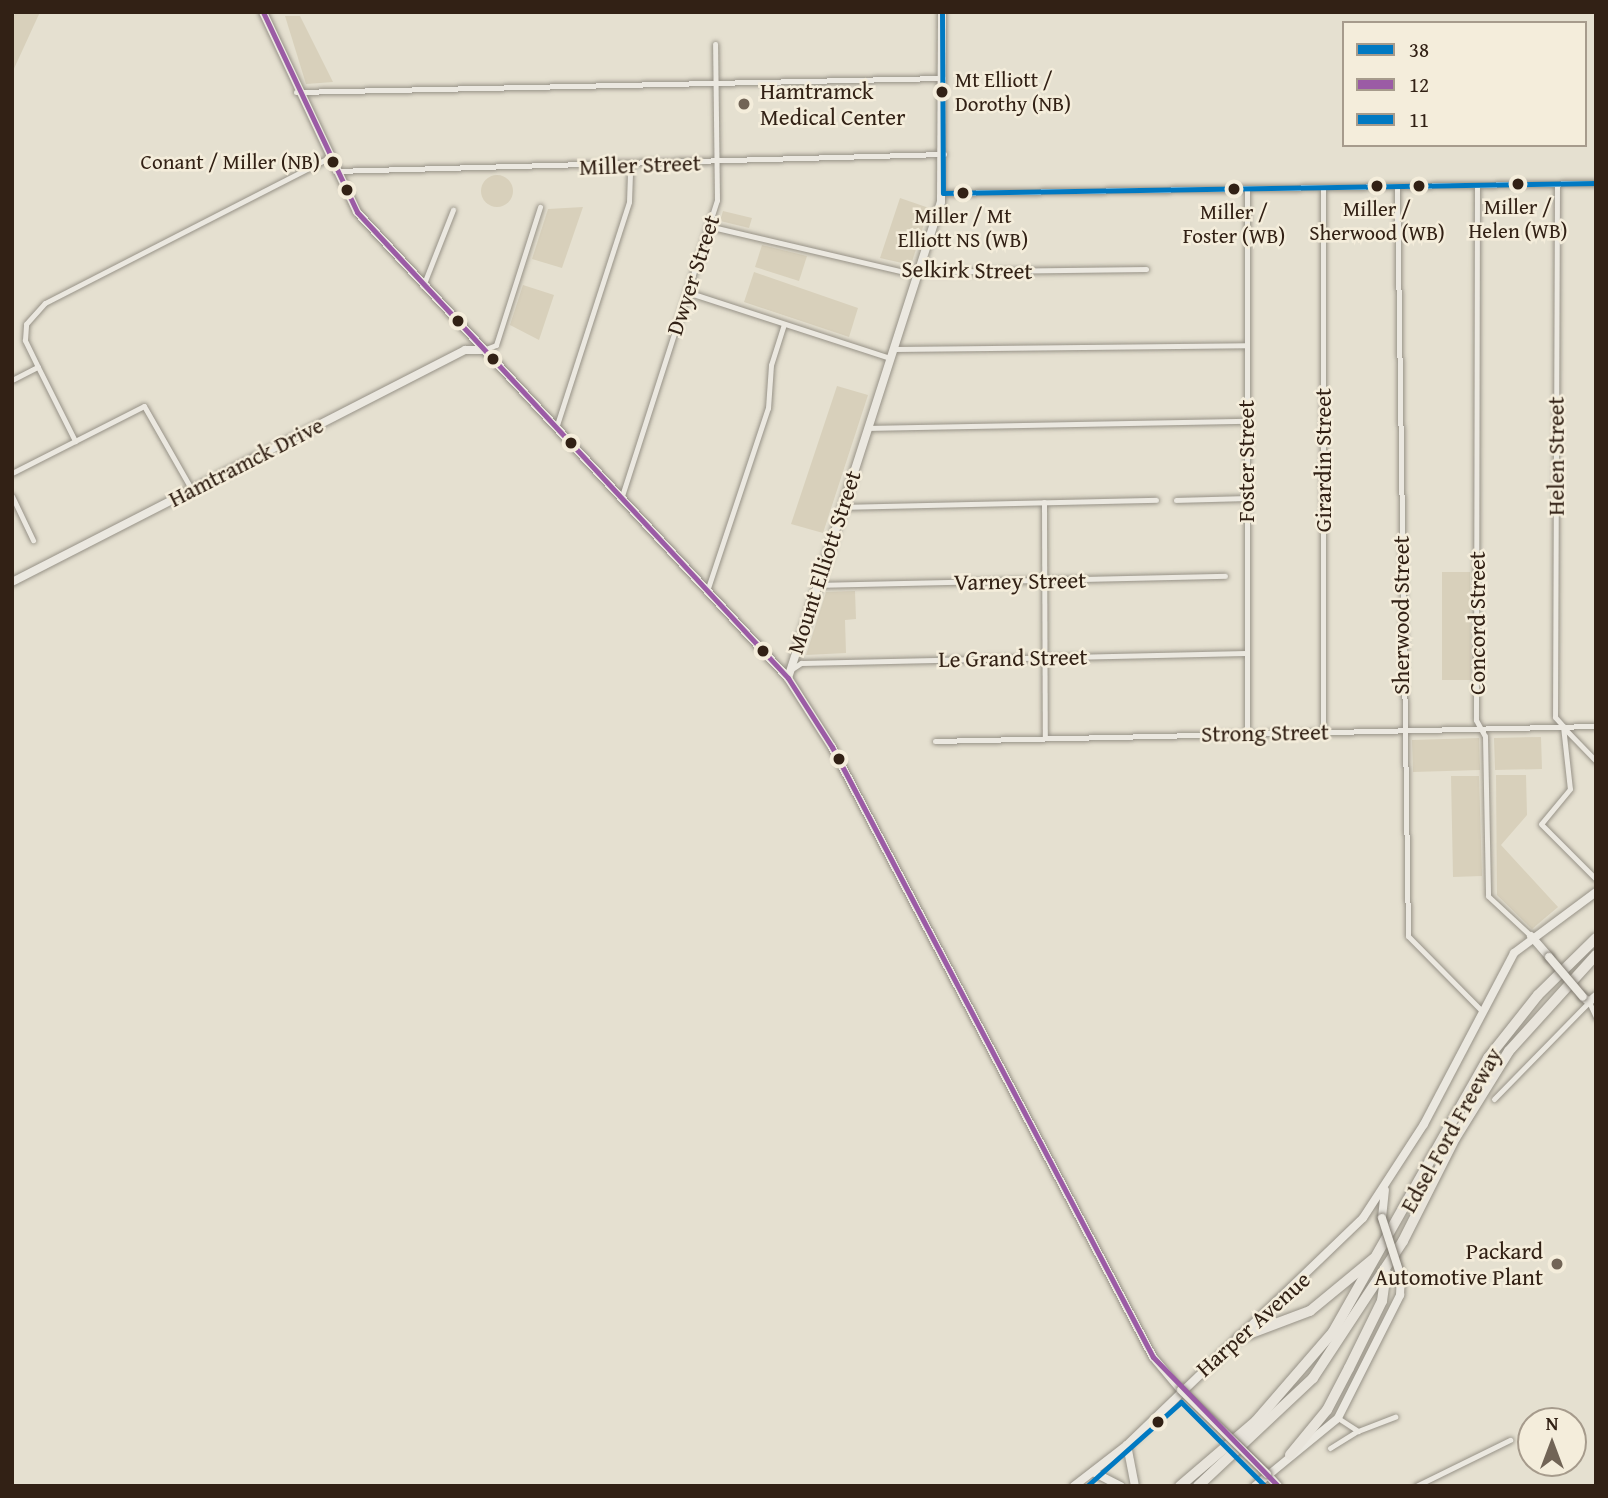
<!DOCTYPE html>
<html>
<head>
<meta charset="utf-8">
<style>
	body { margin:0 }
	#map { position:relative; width:1608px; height:1498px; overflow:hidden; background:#e5e0d0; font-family:"Gentium Book Plus",serif }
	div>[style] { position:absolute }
	.green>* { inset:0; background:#d8d0bb }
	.round { border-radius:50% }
	.roads { filter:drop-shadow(0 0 2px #979287) drop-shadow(0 0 2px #979287) }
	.street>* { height:5px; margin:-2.5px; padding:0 2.5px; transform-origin:2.5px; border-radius:2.5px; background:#ebe8e0 }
	.secondary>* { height:8px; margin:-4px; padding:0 4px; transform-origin:4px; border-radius:4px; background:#ebe8e0 }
	.highway>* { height:10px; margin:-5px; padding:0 5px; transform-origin:5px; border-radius:5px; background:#e8e4db }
	.bridges { filter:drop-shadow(0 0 2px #7e786e) drop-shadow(0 0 2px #7e786e) }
	.secondary-bridge>* { height:8px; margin:-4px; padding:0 4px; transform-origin:4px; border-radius:4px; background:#ebe8e0 }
	.bus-1>* { height:5px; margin:-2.5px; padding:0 2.5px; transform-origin:2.5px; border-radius:2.5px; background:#0079c2 }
	.bus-2>* { height:5px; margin:-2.5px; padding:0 2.5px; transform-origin:2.5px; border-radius:2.5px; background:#9b5ba5 }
	.bus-3>* { height:5px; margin:-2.5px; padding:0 2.5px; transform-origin:2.5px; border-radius:2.5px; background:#0079c2 }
	.dots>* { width:19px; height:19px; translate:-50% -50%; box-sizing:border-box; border:4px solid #f4eddb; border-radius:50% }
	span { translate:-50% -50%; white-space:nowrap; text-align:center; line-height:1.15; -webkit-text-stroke:5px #f4eddb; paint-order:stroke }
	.bus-label { font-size:21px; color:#322115 }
	.left { translate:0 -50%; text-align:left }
	.right { translate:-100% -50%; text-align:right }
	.poi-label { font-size:23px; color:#322115 }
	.street-label { font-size:23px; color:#322115 }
	.frame { position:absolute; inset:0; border:14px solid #322115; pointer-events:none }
	.legend { position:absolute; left:1342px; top:21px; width:245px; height:126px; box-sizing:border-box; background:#f4eddb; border:2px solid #a69b8c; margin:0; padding:9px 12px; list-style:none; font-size:21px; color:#322115 }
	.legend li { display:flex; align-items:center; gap:14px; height:35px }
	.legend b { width:35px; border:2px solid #a69b8c }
	.north { position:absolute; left:1517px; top:1407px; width:70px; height:70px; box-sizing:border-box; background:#f4eddb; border:2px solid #a69b8c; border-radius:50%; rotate:0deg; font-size:19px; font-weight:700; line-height:28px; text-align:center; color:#322115 }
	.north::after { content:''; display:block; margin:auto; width:24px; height:32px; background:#716456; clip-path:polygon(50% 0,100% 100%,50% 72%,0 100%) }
</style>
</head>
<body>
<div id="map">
	<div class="green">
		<div style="clip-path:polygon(19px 12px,40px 12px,12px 73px,12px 16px)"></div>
		<div style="clip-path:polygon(285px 16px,300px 16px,333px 82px,306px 84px)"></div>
		<div class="round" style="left:481px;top:175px;width:32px;height:32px"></div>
		<div style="clip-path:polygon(900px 198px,929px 208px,911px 265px,880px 258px)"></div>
		<div style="clip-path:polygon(583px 207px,562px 268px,532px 259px,548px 209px)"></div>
		<div style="clip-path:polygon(723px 211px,752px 218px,749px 228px,720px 221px)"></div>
		<div style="clip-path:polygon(762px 245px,807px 256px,799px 281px,755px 267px)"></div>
		<div style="clip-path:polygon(754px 272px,858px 308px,849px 337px,744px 302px)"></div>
		<div style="clip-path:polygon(523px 285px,554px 295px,539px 340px,510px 325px)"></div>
		<div style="clip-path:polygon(837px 386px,868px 395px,823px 533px,791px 524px)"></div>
		<div style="clip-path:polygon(1442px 572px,1470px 572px,1471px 680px,1442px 680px)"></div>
		<div style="clip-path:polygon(855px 591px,856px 619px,845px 620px,846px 653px,806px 655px,826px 592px)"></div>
		<div style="clip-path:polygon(1541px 737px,1542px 769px,1495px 770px,1494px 738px)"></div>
		<div style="clip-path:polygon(1479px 738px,1480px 770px,1413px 772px,1412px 740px)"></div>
		<div style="clip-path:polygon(1496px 775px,1526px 775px,1527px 815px,1501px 845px,1558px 907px,1532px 929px,1497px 895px)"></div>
		<div style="clip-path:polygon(1451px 776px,1479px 776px,1482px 876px,1453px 877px)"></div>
	</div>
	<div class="roads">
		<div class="street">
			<div style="left:296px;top:92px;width:647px;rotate:-1.24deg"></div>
			<div style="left:335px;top:171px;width:609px;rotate:-1.6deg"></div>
			<div style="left:1557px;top:184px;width:533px;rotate:90.21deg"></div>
			<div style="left:1555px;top:717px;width:12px;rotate:48deg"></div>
			<div style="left:1477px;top:185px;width:535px;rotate:90.11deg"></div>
			<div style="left:1476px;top:720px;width:18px;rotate:61deg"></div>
			<div style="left:1485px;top:736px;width:160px;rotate:88.9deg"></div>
			<div style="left:1488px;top:896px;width:59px;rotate:42.9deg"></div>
			<div style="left:1397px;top:186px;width:750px;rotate:89.16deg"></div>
			<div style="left:1408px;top:936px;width:107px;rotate:45.4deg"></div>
			<div style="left:1247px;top:188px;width:545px;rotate:90deg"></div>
			<div style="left:943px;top:193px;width:653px;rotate:-0.88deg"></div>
			<div style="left:708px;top:226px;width:201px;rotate:13.2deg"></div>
			<div style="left:904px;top:272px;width:242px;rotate:-0.7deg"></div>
			<div style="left:423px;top:286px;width:82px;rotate:-68.5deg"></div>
			<div style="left:687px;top:292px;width:213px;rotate:18deg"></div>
			<div style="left:894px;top:349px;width:353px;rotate:-0.6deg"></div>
			<div style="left:483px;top:350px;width:14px;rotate:-21deg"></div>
			<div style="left:496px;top:345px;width:145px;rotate:-72.3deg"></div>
			<div style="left:38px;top:367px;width:30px;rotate:-116deg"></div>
			<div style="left:25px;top:340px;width:16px;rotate:-86deg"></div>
			<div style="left:26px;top:324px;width:28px;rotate:-48deg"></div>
			<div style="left:45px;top:303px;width:318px;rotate:-27.1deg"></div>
			<div style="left:12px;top:380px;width:29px;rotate:-27deg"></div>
			<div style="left:38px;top:367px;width:83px;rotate:63.4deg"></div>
			<div style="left:556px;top:428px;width:237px;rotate:-72.1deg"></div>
			<div style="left:629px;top:202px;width:37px;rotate:-88deg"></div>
			<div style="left:867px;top:428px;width:379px;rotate:-1.1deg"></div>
			<div style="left:12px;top:473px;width:148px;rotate:-26.9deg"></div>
			<div style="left:144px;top:406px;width:97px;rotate:60.3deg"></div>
			<div style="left:12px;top:496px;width:49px;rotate:64.5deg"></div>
			<div style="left:621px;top:499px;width:314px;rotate:-72.2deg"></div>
			<div style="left:717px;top:200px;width:156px;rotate:-90.7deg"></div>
			<div style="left:1176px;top:500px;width:70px;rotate:-1.6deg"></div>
			<div style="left:1044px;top:502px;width:235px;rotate:89.8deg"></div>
			<div style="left:841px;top:507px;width:315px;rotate:-1.3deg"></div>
			<div style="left:816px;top:585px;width:409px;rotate:-1.3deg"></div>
			<div style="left:707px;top:591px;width:193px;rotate:-71.6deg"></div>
			<div style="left:768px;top:408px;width:43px;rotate:-86deg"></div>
			<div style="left:771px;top:365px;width:43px;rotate:-72.4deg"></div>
			<div style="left:792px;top:669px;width:11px;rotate:-34deg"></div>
			<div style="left:801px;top:663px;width:445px;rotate:-1.3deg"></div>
			<div style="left:1563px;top:726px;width:63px;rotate:83.7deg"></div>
			<div style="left:1570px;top:789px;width:45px;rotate:129.6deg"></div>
			<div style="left:1541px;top:824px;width:78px;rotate:45deg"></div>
			<div style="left:1564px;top:728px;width:46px;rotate:45.9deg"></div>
			<div style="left:1323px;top:732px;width:545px;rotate:-90deg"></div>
			<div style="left:935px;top:741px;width:661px;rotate:-1.3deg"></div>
			<div style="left:1494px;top:1099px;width:136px;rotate:-45.6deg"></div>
			<div style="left:1589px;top:1002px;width:17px;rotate:65deg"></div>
			<div style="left:1338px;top:1418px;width:24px;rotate:33deg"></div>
			<div style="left:1358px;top:1431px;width:40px;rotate:-21deg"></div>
			<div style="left:1330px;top:1448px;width:32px;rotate:-32deg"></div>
			<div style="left:1416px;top:1486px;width:105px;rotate:-26.1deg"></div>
		</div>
		<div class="secondary">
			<div style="left:263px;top:12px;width:221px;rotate:64.8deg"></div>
			<div style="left:357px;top:212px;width:635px;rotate:47.23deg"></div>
			<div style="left:788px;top:678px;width:82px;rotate:57.5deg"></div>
			<div style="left:832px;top:747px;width:689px;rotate:62.25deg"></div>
			<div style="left:1153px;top:1357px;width:43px;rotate:49.7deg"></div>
			<div style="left:12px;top:582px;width:509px;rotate:-27.12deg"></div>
			<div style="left:465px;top:350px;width:18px"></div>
			<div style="left:788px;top:678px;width:500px;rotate:-72.2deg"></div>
			<div style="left:941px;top:202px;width:190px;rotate:-89.7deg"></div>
			<div style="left:1531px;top:936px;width:28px;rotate:49deg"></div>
			<div style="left:1583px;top:997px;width:8px;rotate:40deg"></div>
			<div style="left:1589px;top:1002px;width:9px;rotate:-41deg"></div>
			<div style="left:1382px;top:1218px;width:28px;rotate:-84deg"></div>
			<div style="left:1127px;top:1445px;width:42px;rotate:79deg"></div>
			<div style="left:1093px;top:1472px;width:31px;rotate:27deg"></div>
			<div style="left:1267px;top:1474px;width:16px;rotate:47deg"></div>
			<div style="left:1074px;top:1486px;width:67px;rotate:-37.7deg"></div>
			<div style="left:1127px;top:1445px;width:327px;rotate:-43.9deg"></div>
			<div style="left:1363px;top:1218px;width:112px;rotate:-57deg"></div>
			<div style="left:1424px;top:1124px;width:193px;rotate:-62.2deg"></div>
			<div style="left:1514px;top:953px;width:102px;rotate:-36.6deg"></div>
			<div style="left:1255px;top:1486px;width:107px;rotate:-39.3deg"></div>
			<div style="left:1338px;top:1418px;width:138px;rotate:-63.2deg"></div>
			<div style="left:1400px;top:1295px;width:18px;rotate:-87deg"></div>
		</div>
		<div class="highway">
			<div style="left:1238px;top:1338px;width:77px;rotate:-20.6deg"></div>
			<div style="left:1310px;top:1311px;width:82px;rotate:-39.5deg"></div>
			<div style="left:1290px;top:1455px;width:58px;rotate:-50.6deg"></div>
			<div style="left:1327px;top:1410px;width:47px;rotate:-62.4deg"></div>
			<div style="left:1349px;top:1368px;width:75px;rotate:-63.8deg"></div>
			<div style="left:1382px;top:1301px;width:29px;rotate:-82deg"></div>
			<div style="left:1180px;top:1486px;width:100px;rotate:-40.5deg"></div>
			<div style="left:1256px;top:1421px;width:118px;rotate:-49.1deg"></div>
			<div style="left:1333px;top:1332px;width:315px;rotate:-60.5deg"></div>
			<div style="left:1488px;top:1058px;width:80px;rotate:-51.6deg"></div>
			<div style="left:1538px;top:995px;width:81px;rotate:-44.5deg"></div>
			<div style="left:1198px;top:1486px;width:158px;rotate:-43.2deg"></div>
			<div style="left:1313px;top:1378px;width:164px;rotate:-56.7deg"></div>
			<div style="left:1403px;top:1241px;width:115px;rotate:-63.2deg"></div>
			<div style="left:1455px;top:1138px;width:102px;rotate:-58.2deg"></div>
			<div style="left:1509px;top:1051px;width:130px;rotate:-47.8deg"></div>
		</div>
	</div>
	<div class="bridges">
		<div class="secondary-bridge">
			<div style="left:1549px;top:957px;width:52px;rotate:49.6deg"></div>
			<div style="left:1382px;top:1218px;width:62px;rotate:72.1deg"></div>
			<div style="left:1181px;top:1390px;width:120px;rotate:44.3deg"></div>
		</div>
	</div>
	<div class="bus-1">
		<div style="left:942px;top:12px;width:181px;rotate:89.7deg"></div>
		<div style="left:943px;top:193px;width:653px;rotate:-0.88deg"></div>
	</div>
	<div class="bus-2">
		<div style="left:263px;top:12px;width:221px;rotate:64.8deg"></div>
		<div style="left:357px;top:212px;width:635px;rotate:47.23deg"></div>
		<div style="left:788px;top:678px;width:82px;rotate:57.5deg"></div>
		<div style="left:832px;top:747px;width:689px;rotate:62.25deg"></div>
		<div style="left:1153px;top:1357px;width:180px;rotate:45.9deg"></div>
	</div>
	<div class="bus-3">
		<div style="left:1087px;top:1486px;width:126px;rotate:-41.8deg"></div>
		<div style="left:1181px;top:1402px;width:119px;rotate:45deg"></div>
	</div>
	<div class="dots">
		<div style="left:942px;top:92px;background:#322115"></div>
		<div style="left:744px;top:104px;background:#716456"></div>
		<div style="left:333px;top:162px;background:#322115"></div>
		<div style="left:1518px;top:184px;background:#322115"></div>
		<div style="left:1377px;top:186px;background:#322115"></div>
		<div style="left:1419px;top:186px;background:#322115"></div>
		<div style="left:1234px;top:189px;background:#322115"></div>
		<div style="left:347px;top:190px;background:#322115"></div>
		<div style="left:963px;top:193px;background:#322115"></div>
		<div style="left:458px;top:321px;background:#322115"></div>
		<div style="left:493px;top:359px;background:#322115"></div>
		<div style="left:571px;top:443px;background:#322115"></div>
		<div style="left:763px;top:651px;background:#322115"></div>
		<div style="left:839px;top:759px;background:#322115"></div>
		<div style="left:1557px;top:1264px;background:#716456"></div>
		<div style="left:1158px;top:1422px;background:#322115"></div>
	</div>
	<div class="bus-label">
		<span class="left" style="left:955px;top:92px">Mt Elliott /<br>Dorothy (NB)</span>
		<span class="right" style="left:320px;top:162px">Conant / Miller (NB)</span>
		<span style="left:1518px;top:219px">Miller /<br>Helen (WB)</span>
		<span style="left:1377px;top:221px">Miller /<br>Sherwood (WB)</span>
		<span style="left:1234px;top:224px">Miller /<br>Foster (WB)</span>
		<span style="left:963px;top:228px">Miller / Mt<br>Elliott NS (WB)</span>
	</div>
	<div class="poi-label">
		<span class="left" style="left:760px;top:104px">Hamtramck<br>Medical Center</span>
		<span class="right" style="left:1543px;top:1264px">Packard<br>Automotive Plant</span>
	</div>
	<div class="street-label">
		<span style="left:640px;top:165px;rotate:-2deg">Miller Street</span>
		<span style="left:967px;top:270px;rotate:1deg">Selkirk Street</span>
		<span style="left:693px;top:275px;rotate:-72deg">Dwyer Street</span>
		<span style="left:1556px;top:456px;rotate:-90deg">Helen Street</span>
		<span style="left:1323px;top:460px;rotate:-90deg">Girardin Street</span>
		<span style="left:1246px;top:461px;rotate:-90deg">Foster Street</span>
		<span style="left:246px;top:462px;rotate:-27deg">Hamtramck Drive</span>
		<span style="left:824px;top:562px;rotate:-72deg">Mount Elliott Street</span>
		<span style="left:1020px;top:581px;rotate:-1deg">Varney Street</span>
		<span style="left:1401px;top:615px;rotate:-90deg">Sherwood Street</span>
		<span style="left:1477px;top:623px;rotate:-90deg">Concord Street</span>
		<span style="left:1013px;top:658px;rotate:-1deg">Le Grand Street</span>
		<span style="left:1265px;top:733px;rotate:-1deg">Strong Street</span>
		<span style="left:1451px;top:1130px;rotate:-61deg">Edsel Ford Freeway</span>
		<span style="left:1253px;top:1324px;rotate:-42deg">Harper Avenue</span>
	</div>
	<div class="frame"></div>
	<ul class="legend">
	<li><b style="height:9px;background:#0079c2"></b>38</li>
	<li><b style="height:9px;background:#9b5ba5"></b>12</li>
	<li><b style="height:9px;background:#0079c2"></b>11</li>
	</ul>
	<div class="north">N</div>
</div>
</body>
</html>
